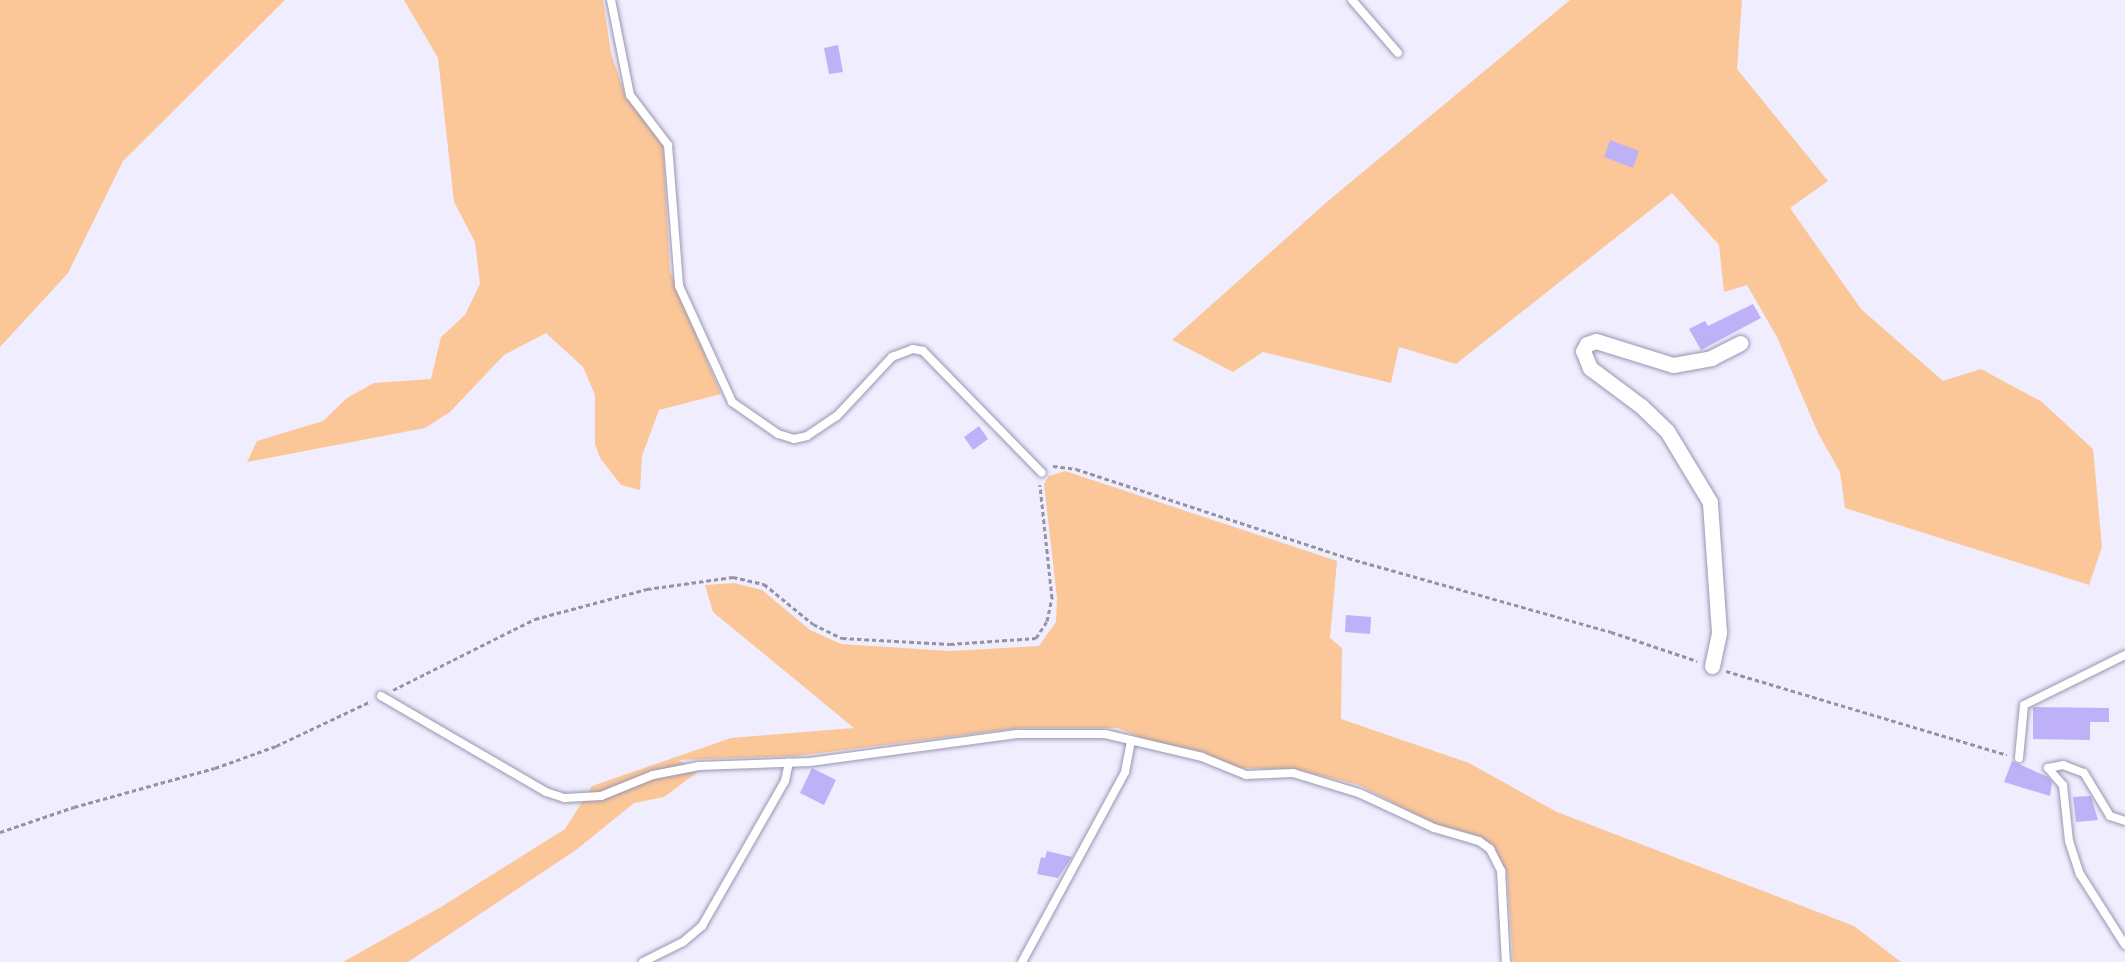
<!DOCTYPE html>
<html>
<head>
<meta charset="utf-8">
<style>
	body { margin:0 }
	#map { position:relative; width:2125px; height:962px; overflow:hidden; background:#f0edff; font-family:Ubuntu,sans-serif }
	div>[style] { position:absolute }
	.green>* { inset:0; background:#fbc798 }
	.building>* { inset:0; background:#beb1f7 }
	.path>* { height:3px; margin-top:-1.5px; transform-origin:0; background:repeating-linear-gradient(90deg,#9593a1 0 4.5px,transparent 0 7.5px) }
	.roads { filter:drop-shadow(0 0 2px #9a95b1) drop-shadow(0 0 2px #9a95b1) }
	.lane>* { height:8px; margin:-4px; padding:0 4px; transform-origin:4px; border-radius:4px; background:#fff }
	.street>* { height:15px; margin:-7.5px; padding:0 7.5px; transform-origin:7.5px; border-radius:7.5px; background:#fff }
	span { translate:-50% -50%; white-space:nowrap; text-align:center; line-height:1.15; -webkit-text-stroke:6px #fdfdfd; paint-order:stroke }
</style>
</head>
<body>
<div id="map">
	<div class="green">
		<div style="clip-path:polygon(0 0,285px 0,123px 161px,68px 273px,0 347px)"></div>
		<div style="clip-path:polygon(404px 0,603px 0,611px 53px,626px 98px,652px 125px,663px 145px,670px 271px,721px 394px,659px 410px,642px 456px,640px 490px,621px 485px,600px 458px,595px 444px,595px 395px,583px 367px,546px 333px,504px 355px,450px 412px,425px 428px,247px 462px,257px 441px,323px 421px,347px 398px,374px 383px,431px 379px,441px 337px,465px 315px,480px 284px,475px 242px,454px 202px,438px 58px)"></div>
		<div style="clip-path:polygon(1570px 0,1742px 0,1737px 69px,1828px 181px,1790px 208px,1861px 309px,1943px 381px,1981px 369px,2042px 402px,2093px 449px,2102px 547px,2089px 585px,1845px 508px,1840px 472px,1818px 433px,1777px 337px,1747px 285px,1724px 292px,1719px 245px,1672px 193px,1456px 364px,1399px 347px,1391px 383px,1263px 352px,1233px 372px,1172px 340px,1328px 201px)"></div>
		<div style="clip-path:polygon(1065px 471px,1337px 561px,1330px 638px,1342px 648px,1341px 719px,1469px 763px,1557px 812px,1854px 926px,1901px 962px,1513px 962px,1507px 872px,1492px 844px,1478px 836px,1435px 824px,1359px 785px,1294px 769px,1230px 768px,1200px 751px,1148px 741px,1118px 728px,1019px 728px,796px 756px,678px 760px,699px 771px,664px 797px,634px 803px,576px 850px,408px 962px,343px 962px,441px 907px,565px 829px,592px 786px,731px 738px,854px 728px,713px 612px,705px 585px,734px 583px,762px 590px,810px 630px,841px 644px,950px 651px,1039px 646px,1056px 622px,1057px 598px,1044px 484px,1049px 476px)"></div>
	</div>
	<div class="building">
		<div style="clip-path:polygon(838px 45px,843px 72px,829px 74px,824px 48px)"></div>
		<div style="clip-path:polygon(1610px 140px,1639px 151px,1633px 168px,1604px 157px)"></div>
		<div style="clip-path:polygon(1753px 304px,1761px 318px,1701px 350px,1689px 329px,1705px 321px,1708px 326px)"></div>
		<div style="clip-path:polygon(979px 426px,988px 439px,973px 450px,964px 437px)"></div>
		<div style="clip-path:polygon(1346px 615px,1371px 617px,1370px 634px,1345px 632px)"></div>
		<div style="clip-path:polygon(2033px 707px,2109px 708px,2109px 722px,2090px 722px,2090px 740px,2033px 739px)"></div>
		<div style="clip-path:polygon(2012px 761px,2048px 777px,2052px 782px,2050px 796px,2004px 782px)"></div>
		<div style="clip-path:polygon(812px 768px,836px 780px,824px 805px,800px 793px)"></div>
		<div style="clip-path:polygon(2091px 796px,2098px 820px,2076px 822px,2073px 797px)"></div>
		<div style="clip-path:polygon(1047px 851px,1072px 857px,1058px 878px,1037px 874px,1041px 857px,1045px 858px)"></div>
	</div>
	<div class="path">
		<div style="left:1053px;top:466px;width:23px;rotate:7deg"></div>
		<div style="left:1076px;top:469px;width:286px;rotate:18.1deg"></div>
		<div style="left:1348px;top:558px;width:273px;rotate:15.7deg"></div>
		<div style="left:1611px;top:632px;width:91px;rotate:18.6deg"></div>
		<div style="left:1726px;top:671px;width:293px;rotate:16.6deg"></div>
		<div style="left:393px;top:690px;width:159px;rotate:-26.6deg"></div>
		<div style="left:535px;top:619px;width:116px;rotate:-15deg"></div>
		<div style="left:647px;top:589px;width:87px;rotate:-7.9deg"></div>
		<div style="left:733px;top:577px;width:32px;rotate:13deg"></div>
		<div style="left:764px;top:584px;width:63px;rotate:39.2deg"></div>
		<div style="left:813px;top:624px;width:32px;rotate:26deg"></div>
		<div style="left:842px;top:638px;width:108px;rotate:3.2deg"></div>
		<div style="left:950px;top:644px;width:86px;rotate:-4deg"></div>
		<div style="left:1036px;top:638px;width:20px;rotate:-57deg"></div>
		<div style="left:1047px;top:621px;width:24px;rotate:-78deg"></div>
		<div style="left:1052px;top:598px;width:114px;rotate:-96.1deg"></div>
		<div style="left:0;top:832px;width:78px;rotate:-18.7deg"></div>
		<div style="left:74px;top:807px;width:146px;rotate:-15.5deg"></div>
		<div style="left:215px;top:768px;width:65px;rotate:-19.8deg"></div>
		<div style="left:276px;top:746px;width:105px;rotate:-25.3deg"></div>
	</div>
	<div class="roads">
		<div class="lane">
			<div style="left:611px;top:0;width:97px;rotate:78.7deg"></div>
			<div style="left:630px;top:95px;width:63px;rotate:52.8deg"></div>
			<div style="left:668px;top:145px;width:141px;rotate:85.5deg"></div>
			<div style="left:679px;top:286px;width:128px;rotate:65.4deg"></div>
			<div style="left:732px;top:402px;width:56px;rotate:34.8deg"></div>
			<div style="left:778px;top:434px;width:17px;rotate:17deg"></div>
			<div style="left:794px;top:439px;width:13px;rotate:-13deg"></div>
			<div style="left:807px;top:436px;width:36px;rotate:-34deg"></div>
			<div style="left:837px;top:416px;width:81px;rotate:-47deg"></div>
			<div style="left:892px;top:357px;width:22px;rotate:-21deg"></div>
			<div style="left:913px;top:349px;width:10px;rotate:11deg"></div>
			<div style="left:923px;top:351px;width:170px;rotate:45.7deg"></div>
			<div style="left:1352px;top:0;width:70px;rotate:49deg"></div>
			<div style="left:381px;top:696px;width:191px;rotate:30.2deg"></div>
			<div style="left:546px;top:792px;width:20px;rotate:18deg"></div>
			<div style="left:565px;top:798px;width:36px;rotate:-3deg"></div>
			<div style="left:601px;top:796px;width:56px;rotate:-22deg"></div>
			<div style="left:653px;top:775px;width:47px;rotate:-11.1deg"></div>
			<div style="left:699px;top:766px;width:111px;rotate:-2.1deg"></div>
			<div style="left:810px;top:762px;width:209px;rotate:-7.7deg"></div>
			<div style="left:1017px;top:734px;width:88px"></div>
			<div style="left:1105px;top:734px;width:100px;rotate:13.3deg"></div>
			<div style="left:1202px;top:757px;width:48px;rotate:22.2deg"></div>
			<div style="left:1246px;top:775px;width:47px;rotate:-2.4deg"></div>
			<div style="left:1293px;top:773px;width:69px;rotate:16.9deg"></div>
			<div style="left:1359px;top:793px;width:83px;rotate:25deg"></div>
			<div style="left:1434px;top:828px;width:47px;rotate:16.1deg"></div>
			<div style="left:1479px;top:841px;width:14px;rotate:36deg"></div>
			<div style="left:1490px;top:849px;width:25px;rotate:63deg"></div>
			<div style="left:1501px;top:871px;width:91px;rotate:86.9deg"></div>
			<div style="left:2019px;top:758px;width:53px;rotate:-84.6deg"></div>
			<div style="left:2024px;top:705px;width:113px;rotate:-26.3deg"></div>
			<div style="left:2048px;top:768px;width:23px;rotate:49deg"></div>
			<div style="left:2063px;top:785px;width:56px;rotate:83.9deg"></div>
			<div style="left:2069px;top:841px;width:35px;rotate:72deg"></div>
			<div style="left:2080px;top:874px;width:84px;rotate:57.6deg"></div>
			<div style="left:2048px;top:768px;width:15px;rotate:-11deg"></div>
			<div style="left:2063px;top:765px;width:22px;rotate:21deg"></div>
			<div style="left:2084px;top:773px;width:50px;rotate:58.8deg"></div>
			<div style="left:2110px;top:816px;width:16px;rotate:18deg"></div>
			<div style="left:643px;top:962px;width:45px;rotate:-26.6deg"></div>
			<div style="left:683px;top:942px;width:25px;rotate:-40deg"></div>
			<div style="left:702px;top:926px;width:167px;rotate:-60.2deg"></div>
			<div style="left:785px;top:781px;width:19px;rotate:-78deg"></div>
			<div style="left:1022px;top:962px;width:216px;rotate:-61.5deg"></div>
			<div style="left:1125px;top:772px;width:31px;rotate:-79deg"></div>
		</div>
		<div class="street">
			<div style="left:1712px;top:666px;width:35px;rotate:-78deg"></div>
			<div style="left:1719px;top:632px;width:130px;rotate:-94deg"></div>
			<div style="left:1710px;top:502px;width:83px;rotate:-121.2deg"></div>
			<div style="left:1667px;top:431px;width:36px;rotate:-136deg"></div>
			<div style="left:1641px;top:406px;width:64px;rotate:-143.3deg"></div>
			<div style="left:1590px;top:368px;width:18px;rotate:-112deg"></div>
			<div style="left:1583px;top:351px;width:8px;rotate:-60deg"></div>
			<div style="left:1587px;top:344px;width:9px;rotate:-18deg"></div>
			<div style="left:1596px;top:341px;width:81px;rotate:17.3deg"></div>
			<div style="left:1673px;top:365px;width:39px;rotate:-10deg"></div>
			<div style="left:1711px;top:358px;width:33px;rotate:-27deg"></div>
		</div>
	</div>
</div>
</body>
</html>
